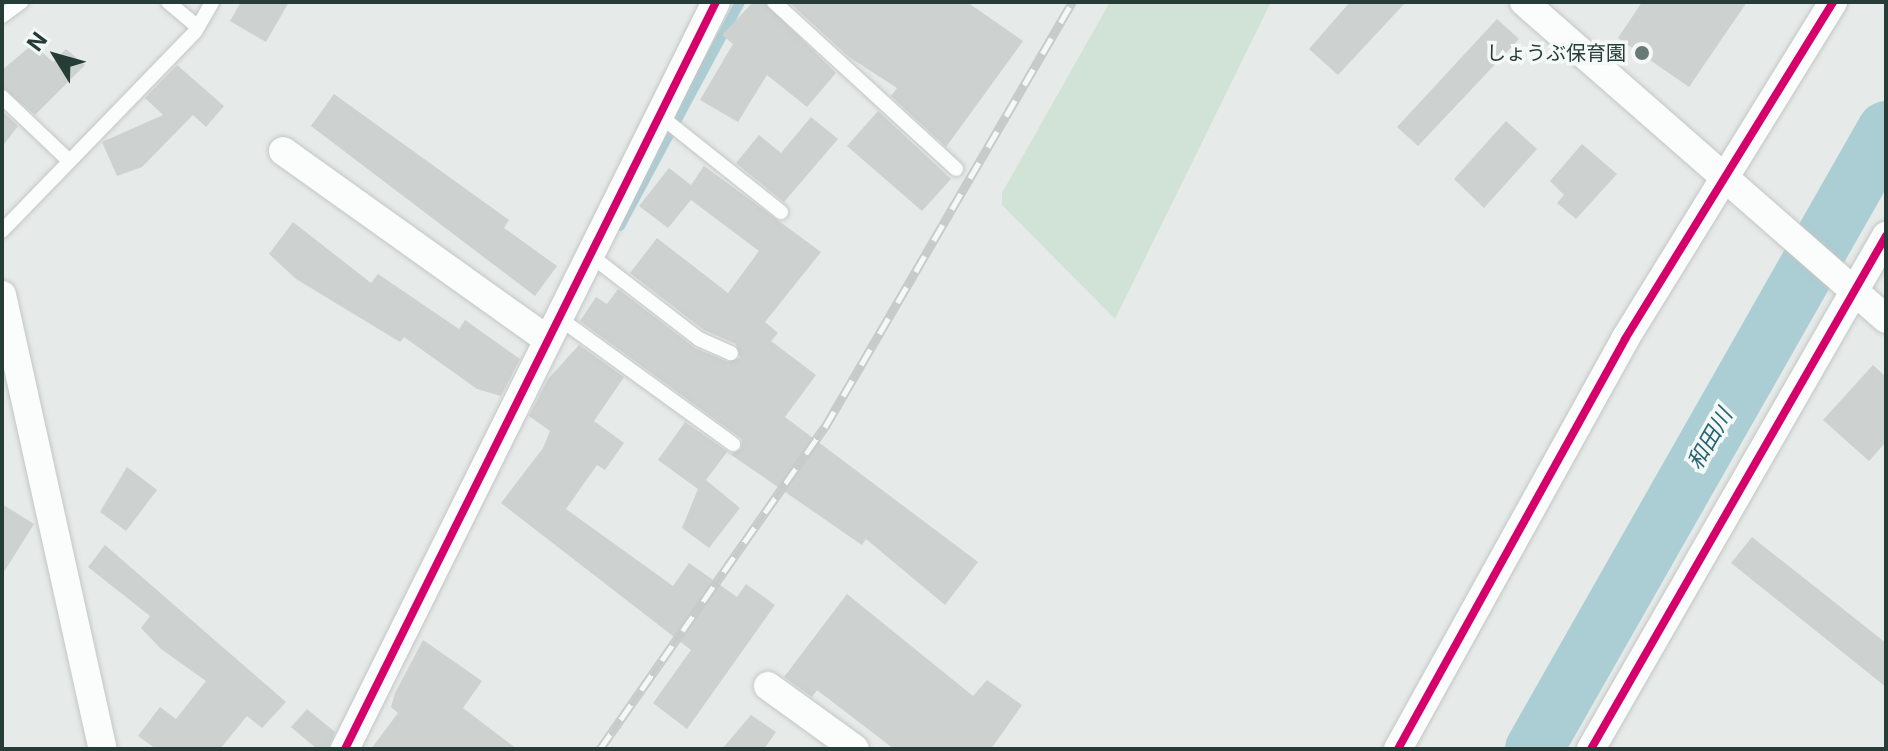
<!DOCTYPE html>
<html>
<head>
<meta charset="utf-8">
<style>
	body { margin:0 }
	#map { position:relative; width:1888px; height:751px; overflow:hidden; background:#e6eae8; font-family:Inter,"Noto Sans JP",sans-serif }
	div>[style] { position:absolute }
	.green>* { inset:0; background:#d1e2d6 }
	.stream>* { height:10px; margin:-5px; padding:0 5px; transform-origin:5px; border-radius:5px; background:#abcdd4 }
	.river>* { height:58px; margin:-29px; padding:0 29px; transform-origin:29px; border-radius:29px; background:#abcdd4 }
	.building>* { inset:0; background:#cdd2d0 }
	.roads { filter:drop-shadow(0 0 2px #c3c7c5) drop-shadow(0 0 2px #c3c7c5) }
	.service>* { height:14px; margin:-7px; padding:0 7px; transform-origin:7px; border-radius:7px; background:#fbfcfc }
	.minor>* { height:28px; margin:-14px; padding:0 14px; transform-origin:14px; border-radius:14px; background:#fbfcfc }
	.rail>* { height:9px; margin-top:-4.5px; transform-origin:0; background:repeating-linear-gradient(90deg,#f4f9f7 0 18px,#c7cbca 0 36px); box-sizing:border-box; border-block:2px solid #c7cbca }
	.cycleway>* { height:8px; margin:-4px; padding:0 4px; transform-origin:4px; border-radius:4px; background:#d6006c }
	.dots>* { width:22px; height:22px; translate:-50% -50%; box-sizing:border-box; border:4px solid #f4f9f7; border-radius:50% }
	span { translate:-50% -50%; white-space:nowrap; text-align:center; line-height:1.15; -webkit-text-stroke:7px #f4f9f7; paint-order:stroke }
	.poi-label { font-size:20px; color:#253c37 }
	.right { translate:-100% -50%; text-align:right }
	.water-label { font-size:22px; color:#256372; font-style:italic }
	.frame { position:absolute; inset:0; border:4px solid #253c37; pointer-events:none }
	.north { position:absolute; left:16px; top:16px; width:80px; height:80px; -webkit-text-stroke:6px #f4f9f7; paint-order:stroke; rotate:307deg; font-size:22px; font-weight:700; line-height:32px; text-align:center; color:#253c37 }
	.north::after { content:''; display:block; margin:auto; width:28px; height:36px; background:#253c37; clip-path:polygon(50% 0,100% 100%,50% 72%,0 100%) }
</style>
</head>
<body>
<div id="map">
	<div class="green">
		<div style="clip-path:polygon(1110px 2px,1271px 2px,1115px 319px,1002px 205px,1002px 193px)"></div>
	</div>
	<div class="stream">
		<div style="left:620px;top:226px;width:254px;rotate:-61.8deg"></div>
	</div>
	<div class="river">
		<div style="left:1534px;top:749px;width:712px;rotate:-60.37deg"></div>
	</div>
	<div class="building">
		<div style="clip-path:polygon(241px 2px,289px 2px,266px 42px,230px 21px)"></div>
		<div style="clip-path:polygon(753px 2px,764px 2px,836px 73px,807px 107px,767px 75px,738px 122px,700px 100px,733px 44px,722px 35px)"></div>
		<div style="clip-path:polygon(789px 2px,967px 2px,1023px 41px,946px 147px,891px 96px,897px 88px,849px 57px)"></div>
		<div style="clip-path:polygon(1350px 2px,1406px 2px,1338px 75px,1309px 49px)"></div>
		<div style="clip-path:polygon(1642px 2px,1747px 2px,1689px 87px,1618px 38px)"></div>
		<div style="clip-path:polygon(1497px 19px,1519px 39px,1418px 146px,1397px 127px)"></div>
		<div style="clip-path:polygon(33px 44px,53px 62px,66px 49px,85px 65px,35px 115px,2px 87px,2px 70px)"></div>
		<div style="clip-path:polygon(177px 65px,224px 106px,206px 127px,193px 115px,142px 167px,117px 176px,102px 142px,163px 115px,145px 98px)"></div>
		<div style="clip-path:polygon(334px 94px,509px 220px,504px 228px,557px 266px,535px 296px,311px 126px)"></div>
		<div style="clip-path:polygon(2px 111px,18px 126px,2px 147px)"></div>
		<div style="clip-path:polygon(878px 111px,951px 179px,922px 211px,847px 146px)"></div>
		<div style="clip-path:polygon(811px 117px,838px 139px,784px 202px,736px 163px,759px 135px,781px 153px)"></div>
		<div style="clip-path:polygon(1506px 121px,1537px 149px,1484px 208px,1454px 179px)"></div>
		<div style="clip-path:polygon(1582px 144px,1617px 174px,1576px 219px,1557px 203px,1564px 195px,1550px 181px)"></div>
		<div style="clip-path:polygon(704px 166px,821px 252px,765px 322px,778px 333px,771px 341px,816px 375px,785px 417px,978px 562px,945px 605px,866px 539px,862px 545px,727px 452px,706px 480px,740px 508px,709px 548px,682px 528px,698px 489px,658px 460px,685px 422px,731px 454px,741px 449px,742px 439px,580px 321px,596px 297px,607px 304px,618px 289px,695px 348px,728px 362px,740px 358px,736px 344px,704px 330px,630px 273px,657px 238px,728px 293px,759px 251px,691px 200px,668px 228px,639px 206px,669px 168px,691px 185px)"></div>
		<div style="clip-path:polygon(293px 222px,371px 283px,378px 274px,459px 329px,465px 320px,520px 359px,501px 396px,477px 389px,404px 337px,400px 342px,296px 279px,269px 254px)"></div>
		<div style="clip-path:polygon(579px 345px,624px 377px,594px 421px,624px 443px,605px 470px,597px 465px,566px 509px,673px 586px,689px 563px,737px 597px,746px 584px,775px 605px,687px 729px,653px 703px,691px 650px,501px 503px,543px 448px,550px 431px,529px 416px,548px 379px)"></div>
		<div style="clip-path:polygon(1873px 365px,1886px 377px,1886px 442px,1869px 461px,1823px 420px)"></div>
		<div style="clip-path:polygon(127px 467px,157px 490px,126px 531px,100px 512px)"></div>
		<div style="clip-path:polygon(2px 504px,34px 524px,2px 575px)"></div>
		<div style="clip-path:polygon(1752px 537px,1886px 643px,1886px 687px,1731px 563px)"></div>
		<div style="clip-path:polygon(105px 545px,286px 702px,262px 728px,247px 716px,220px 749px,156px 749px,138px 736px,160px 707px,176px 719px,206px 681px,161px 649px,141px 628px,150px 616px,88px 567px)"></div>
		<div style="clip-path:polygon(847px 594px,973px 696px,987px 680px,1022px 705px,991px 749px,894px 749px,817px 690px,812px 697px,784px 677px)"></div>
		<div style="clip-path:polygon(423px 640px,482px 681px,463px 708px,517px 749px,371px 749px,398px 713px,391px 707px,395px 693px)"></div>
		<div style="clip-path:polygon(307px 709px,335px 732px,328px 749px,317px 749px,291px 727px)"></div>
		<div style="clip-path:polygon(751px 715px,776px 732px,764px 749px,722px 749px)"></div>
	</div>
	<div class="roads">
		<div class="service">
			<div style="left:168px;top:2px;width:38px;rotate:40deg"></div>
			<div style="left:774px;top:2px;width:247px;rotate:42.5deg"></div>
			<div style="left:2px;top:16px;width:24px;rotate:-36deg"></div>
			<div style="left:2px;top:97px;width:88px;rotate:43.6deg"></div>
			<div style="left:659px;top:115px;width:156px;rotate:38.5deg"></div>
			<div style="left:2px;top:231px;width:277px;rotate:-45.9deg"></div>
			<div style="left:195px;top:32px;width:34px;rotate:-60deg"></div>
			<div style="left:590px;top:255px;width:138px;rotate:37.6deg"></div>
			<div style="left:699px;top:339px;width:35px;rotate:24deg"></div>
			<div style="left:559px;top:318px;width:215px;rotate:35.9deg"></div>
		</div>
		<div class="minor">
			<div style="left:1524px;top:2px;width:481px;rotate:41.2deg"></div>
			<div style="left:283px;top:151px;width:325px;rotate:35.5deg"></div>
			<div style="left:2px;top:295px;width:465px;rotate:77.5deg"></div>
			<div style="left:768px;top:686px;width:107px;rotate:35.9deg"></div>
			<div style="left:345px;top:749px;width:834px;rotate:-63.59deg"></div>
			<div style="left:1398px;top:749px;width:469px;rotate:-61deg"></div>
			<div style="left:1625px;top:339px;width:396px;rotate:-58.3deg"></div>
			<div style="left:1591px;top:749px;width:592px;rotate:-60.1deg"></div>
		</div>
	</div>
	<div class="rail">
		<div style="left:600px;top:749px;width:393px;rotate:-55.1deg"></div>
		<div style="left:825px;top:427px;width:492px;rotate:-59.8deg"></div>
	</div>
	<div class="cycleway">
		<div style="left:345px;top:749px;width:834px;rotate:-63.59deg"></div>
		<div style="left:1398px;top:749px;width:469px;rotate:-61deg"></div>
		<div style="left:1625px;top:339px;width:396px;rotate:-58.3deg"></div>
		<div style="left:1591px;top:749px;width:592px;rotate:-60.1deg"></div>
	</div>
	<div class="dots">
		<div style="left:1642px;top:53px;background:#697975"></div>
	</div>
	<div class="poi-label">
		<span class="right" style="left:1626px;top:53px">しょうぶ保育園</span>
	</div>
	<div class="water-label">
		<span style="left:1710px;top:439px;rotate:-60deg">和田川</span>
	</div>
	<div class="frame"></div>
	<div class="north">N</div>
</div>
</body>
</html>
